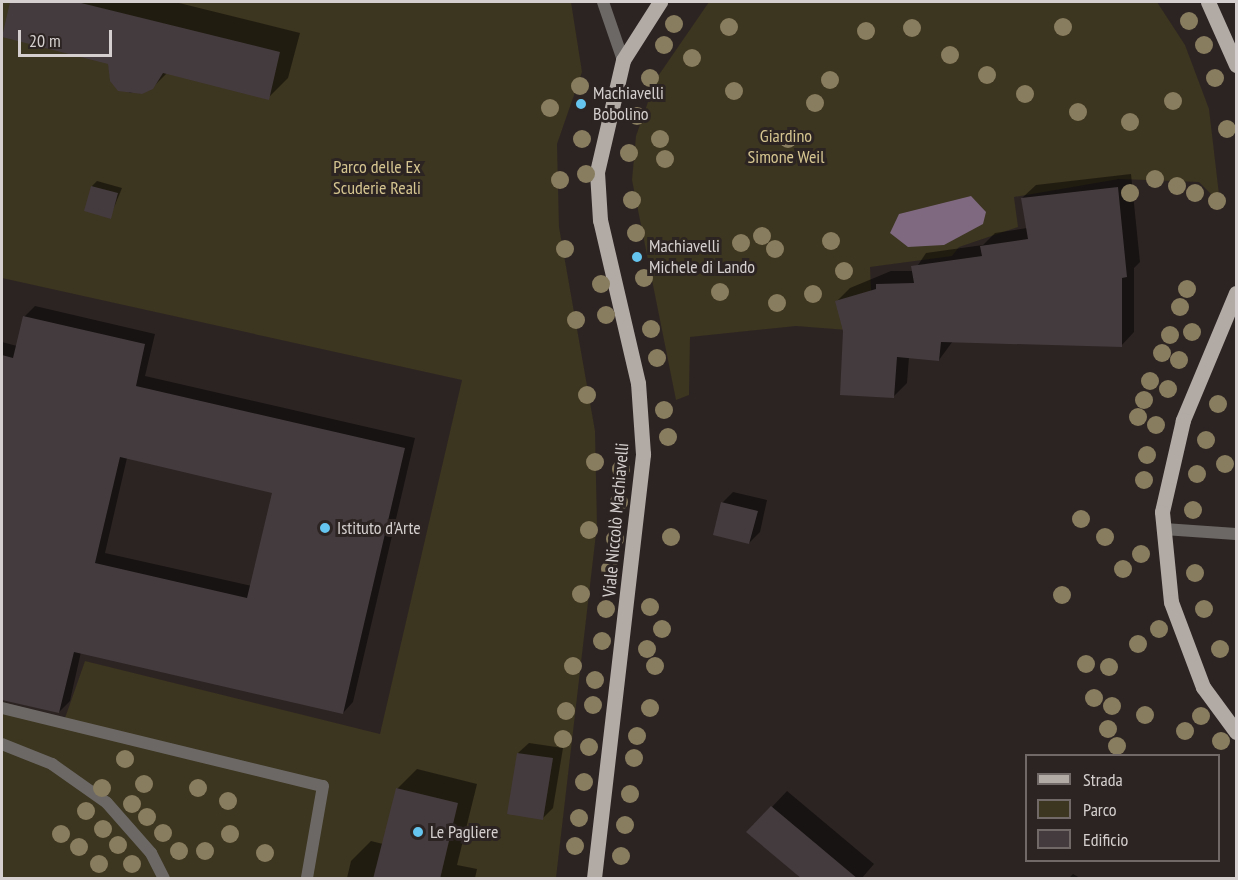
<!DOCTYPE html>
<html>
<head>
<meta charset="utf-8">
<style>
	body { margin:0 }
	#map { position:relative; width:1238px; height:880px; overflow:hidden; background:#2c2423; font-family:"PT Sans Narrow",sans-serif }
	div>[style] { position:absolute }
	.green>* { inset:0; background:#3c351f }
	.water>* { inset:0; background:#7e6980 }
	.shadow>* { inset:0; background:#0007 }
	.building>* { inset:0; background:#443b3e }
	.lane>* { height:12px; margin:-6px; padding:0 6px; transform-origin:6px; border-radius:6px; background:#6c6866 }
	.street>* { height:12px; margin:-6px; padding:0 6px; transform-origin:6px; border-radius:6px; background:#6c6866 }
	.primary>* { height:15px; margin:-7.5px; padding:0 7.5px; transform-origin:7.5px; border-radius:7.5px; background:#b1aaa5 }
	.trees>* { width:18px; height:18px; margin:-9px; border-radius:50%; background:#897d5f }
	.dots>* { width:16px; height:16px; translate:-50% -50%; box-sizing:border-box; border:3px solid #2c2423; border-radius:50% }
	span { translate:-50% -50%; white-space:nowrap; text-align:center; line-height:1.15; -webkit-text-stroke:6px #2c2423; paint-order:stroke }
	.poi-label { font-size:18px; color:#d5d0cf }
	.left { translate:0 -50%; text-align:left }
	.park-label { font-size:18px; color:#d5c590 }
	.street-label { font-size:18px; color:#d5d0cf }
	.frame { position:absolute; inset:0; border:3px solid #d5d0cf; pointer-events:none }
	.legend { position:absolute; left:1025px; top:754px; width:195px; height:108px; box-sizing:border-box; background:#2c2423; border:2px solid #706968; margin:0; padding:8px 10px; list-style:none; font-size:18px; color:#d5d0cf }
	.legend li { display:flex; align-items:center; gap:12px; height:30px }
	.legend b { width:30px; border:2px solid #706968 }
	.scale { position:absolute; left:18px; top:30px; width:94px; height:27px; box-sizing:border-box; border:3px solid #d5d0cf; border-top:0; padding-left:8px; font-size:18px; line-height:21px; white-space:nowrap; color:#d5d0cf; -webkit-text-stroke:4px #2c2423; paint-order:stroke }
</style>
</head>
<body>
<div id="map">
	<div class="green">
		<div style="clip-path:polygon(2px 2px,571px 2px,582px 72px,557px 144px,559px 227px,595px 431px,597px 525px,556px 878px,2px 878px,2px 702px,65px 718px,85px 661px,380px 734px,462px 380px,2px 278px)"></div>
		<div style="clip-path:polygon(709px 2px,1157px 2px,1185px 45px,1209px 109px,1220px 203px,1199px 182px,1119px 179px,1014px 197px,1018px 227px,959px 247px,952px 256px,870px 267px,873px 332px,796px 326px,690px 337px,689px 395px,676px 400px,632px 180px,636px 136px,656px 79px)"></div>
	</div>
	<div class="water">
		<div style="clip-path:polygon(971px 196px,986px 212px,983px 224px,944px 245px,908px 247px,890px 233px,899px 214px)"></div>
	</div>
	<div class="shadow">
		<div style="clip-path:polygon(12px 2px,175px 2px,300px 33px,288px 78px,268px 98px,167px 73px,153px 87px,130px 93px,111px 80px,110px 63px,3px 36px)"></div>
		<div style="clip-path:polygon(1131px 174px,1140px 262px,1134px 268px,1134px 332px,1121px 346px,953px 341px,939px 360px,909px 357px,907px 383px,894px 396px,845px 331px,836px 302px,850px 288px,891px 271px,914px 271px,926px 253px,983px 245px,995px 233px,1027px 228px,1022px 198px,1036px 185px)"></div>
		<div style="clip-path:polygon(97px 181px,122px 188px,110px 217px,92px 186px)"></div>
		<div style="clip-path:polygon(evenodd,35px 306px,155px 334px,145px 376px,415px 438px,353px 702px,343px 713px,81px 652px,70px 701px,59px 712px,2px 699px,2px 342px,17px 346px,24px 317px,35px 306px,127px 458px,274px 492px,252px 586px,105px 553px,127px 458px)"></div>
		<div style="clip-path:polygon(733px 492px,767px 500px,760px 532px,749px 543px,722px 503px)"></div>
		<div style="clip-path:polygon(529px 743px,563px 748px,553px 808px,543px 818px,518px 753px)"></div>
		<div style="clip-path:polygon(417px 769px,477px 784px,457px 865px,477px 869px,475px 878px,347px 878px,351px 861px,371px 841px,383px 844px,397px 789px)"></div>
		<div style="clip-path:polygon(787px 791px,874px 864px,862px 878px,805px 878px,772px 807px)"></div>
		<div style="clip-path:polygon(1073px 874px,1080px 878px,1069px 878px)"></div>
	</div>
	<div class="building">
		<div style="clip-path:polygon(10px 2px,77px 2px,280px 52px,269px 100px,163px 73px,153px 89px,142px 94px,118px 91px,110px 81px,108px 64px,2px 37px)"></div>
		<div style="clip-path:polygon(91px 186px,118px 193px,111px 219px,84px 211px)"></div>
		<div style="clip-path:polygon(1118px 187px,1127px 277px,1122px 278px,1122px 347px,941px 342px,939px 361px,897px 357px,894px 398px,840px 395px,843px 331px,835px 301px,876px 289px,876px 284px,914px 283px,911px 266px,982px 256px,980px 246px,1028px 239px,1021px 198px)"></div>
		<div style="clip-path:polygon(evenodd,23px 316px,145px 344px,136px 386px,405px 448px,343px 714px,74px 652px,59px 713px,2px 700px,2px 355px,13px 358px,23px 316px,120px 457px,272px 493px,247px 598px,95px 563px,120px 457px)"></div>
		<div style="clip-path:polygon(721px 502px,758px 511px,749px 544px,713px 535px)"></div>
		<div style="clip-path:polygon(517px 753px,553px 758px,543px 820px,507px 814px)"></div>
		<div style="clip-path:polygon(396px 788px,458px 803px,440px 879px,373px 879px)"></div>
		<div style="clip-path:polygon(771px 806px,858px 879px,802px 879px,746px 832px)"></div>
	</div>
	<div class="lane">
		<div style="left:1164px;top:529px;width:72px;rotate:4deg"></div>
		<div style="left:2px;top:708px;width:330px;rotate:13.7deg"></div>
		<div style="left:323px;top:786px;width:93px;rotate:99.9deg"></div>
		<div style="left:2px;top:744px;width:54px;rotate:21.8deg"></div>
		<div style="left:52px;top:764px;width:67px;rotate:35.3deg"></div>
		<div style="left:107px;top:803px;width:67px;rotate:48.7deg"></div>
		<div style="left:151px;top:853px;width:28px;rotate:63deg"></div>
	</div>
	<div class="street">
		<div style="left:603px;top:2px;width:61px;rotate:71deg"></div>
	</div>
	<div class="primary">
		<div style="left:1208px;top:2px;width:69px;rotate:66deg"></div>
		<div style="left:1236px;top:293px;width:138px;rotate:112.7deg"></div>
		<div style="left:1183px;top:420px;width:94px;rotate:102.9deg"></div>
		<div style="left:1162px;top:512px;width:90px;rotate:84.3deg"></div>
		<div style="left:1171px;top:602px;width:91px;rotate:69.4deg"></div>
		<div style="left:1203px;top:687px;width:56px;rotate:53.7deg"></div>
		<div style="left:594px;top:878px;width:427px;rotate:-83.4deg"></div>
		<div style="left:643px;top:454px;width:71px;rotate:-94deg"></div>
		<div style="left:638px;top:383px;width:167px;rotate:-103.1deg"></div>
		<div style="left:600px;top:220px;width:48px;rotate:-93.6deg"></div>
		<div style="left:597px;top:172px;width:115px;rotate:-76.9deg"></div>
		<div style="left:623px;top:60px;width:69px;rotate:-57.5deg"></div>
	</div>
	<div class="trees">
		<div style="left:1189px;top:21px"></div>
		<div style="left:674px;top:24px"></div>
		<div style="left:729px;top:27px"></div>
		<div style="left:1063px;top:27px"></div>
		<div style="left:912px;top:28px"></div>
		<div style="left:866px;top:31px"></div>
		<div style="left:664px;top:45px"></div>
		<div style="left:1204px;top:45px"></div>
		<div style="left:950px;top:55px"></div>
		<div style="left:692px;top:58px"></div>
		<div style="left:987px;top:75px"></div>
		<div style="left:650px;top:78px"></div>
		<div style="left:1215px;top:78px"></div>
		<div style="left:830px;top:80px"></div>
		<div style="left:580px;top:86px"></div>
		<div style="left:734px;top:91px"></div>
		<div style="left:1025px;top:94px"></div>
		<div style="left:1173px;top:101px"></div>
		<div style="left:815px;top:103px"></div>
		<div style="left:550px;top:108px"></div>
		<div style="left:1078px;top:112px"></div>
		<div style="left:637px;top:116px"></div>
		<div style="left:1130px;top:122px"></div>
		<div style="left:1227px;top:129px"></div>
		<div style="left:582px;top:139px"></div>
		<div style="left:660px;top:139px"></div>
		<div style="left:788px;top:139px"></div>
		<div style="left:629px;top:153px"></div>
		<div style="left:665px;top:159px"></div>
		<div style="left:586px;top:174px"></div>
		<div style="left:1155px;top:179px"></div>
		<div style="left:560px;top:180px"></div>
		<div style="left:1177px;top:186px"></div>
		<div style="left:1130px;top:193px"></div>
		<div style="left:1195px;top:193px"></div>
		<div style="left:632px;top:200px"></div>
		<div style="left:1217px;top:201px"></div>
		<div style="left:636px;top:233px"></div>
		<div style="left:762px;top:236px"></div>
		<div style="left:831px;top:241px"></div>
		<div style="left:741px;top:243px"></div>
		<div style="left:565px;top:249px"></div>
		<div style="left:775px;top:249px"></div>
		<div style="left:844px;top:271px"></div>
		<div style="left:644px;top:278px"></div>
		<div style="left:601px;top:284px"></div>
		<div style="left:1187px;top:289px"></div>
		<div style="left:720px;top:292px"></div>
		<div style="left:813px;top:294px"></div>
		<div style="left:777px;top:303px"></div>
		<div style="left:1180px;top:307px"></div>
		<div style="left:606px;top:315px"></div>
		<div style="left:576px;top:320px"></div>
		<div style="left:651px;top:329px"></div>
		<div style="left:1192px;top:332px"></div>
		<div style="left:1170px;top:335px"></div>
		<div style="left:1162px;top:353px"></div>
		<div style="left:657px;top:358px"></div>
		<div style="left:1179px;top:360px"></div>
		<div style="left:1150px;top:381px"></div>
		<div style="left:1168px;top:389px"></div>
		<div style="left:587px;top:395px"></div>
		<div style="left:1144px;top:400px"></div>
		<div style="left:1218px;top:404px"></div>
		<div style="left:664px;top:410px"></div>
		<div style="left:1138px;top:417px"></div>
		<div style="left:1156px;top:425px"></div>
		<div style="left:668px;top:437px"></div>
		<div style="left:1206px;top:440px"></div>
		<div style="left:1147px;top:455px"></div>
		<div style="left:595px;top:462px"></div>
		<div style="left:1225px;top:464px"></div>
		<div style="left:621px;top:469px"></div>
		<div style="left:1197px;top:474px"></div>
		<div style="left:1144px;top:480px"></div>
		<div style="left:619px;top:502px"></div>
		<div style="left:1193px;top:510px"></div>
		<div style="left:1081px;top:519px"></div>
		<div style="left:589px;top:530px"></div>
		<div style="left:671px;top:537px"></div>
		<div style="left:1105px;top:537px"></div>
		<div style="left:615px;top:539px"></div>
		<div style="left:1141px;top:554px"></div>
		<div style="left:610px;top:569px"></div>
		<div style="left:1123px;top:569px"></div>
		<div style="left:1195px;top:573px"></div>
		<div style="left:581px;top:594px"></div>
		<div style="left:1062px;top:595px"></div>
		<div style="left:650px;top:607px"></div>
		<div style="left:606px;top:609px"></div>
		<div style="left:1204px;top:609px"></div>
		<div style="left:662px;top:629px"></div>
		<div style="left:1159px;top:629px"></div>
		<div style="left:602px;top:641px"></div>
		<div style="left:1138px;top:644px"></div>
		<div style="left:647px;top:649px"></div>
		<div style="left:1220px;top:649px"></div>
		<div style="left:1086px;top:664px"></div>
		<div style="left:573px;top:666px"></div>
		<div style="left:655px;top:666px"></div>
		<div style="left:1109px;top:667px"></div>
		<div style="left:595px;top:680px"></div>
		<div style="left:1094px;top:698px"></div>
		<div style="left:593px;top:705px"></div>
		<div style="left:1112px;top:706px"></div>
		<div style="left:650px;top:708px"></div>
		<div style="left:566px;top:711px"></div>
		<div style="left:1145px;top:715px"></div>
		<div style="left:1201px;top:716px"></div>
		<div style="left:1108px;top:729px"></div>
		<div style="left:1185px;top:731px"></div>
		<div style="left:637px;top:736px"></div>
		<div style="left:563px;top:739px"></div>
		<div style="left:1221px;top:741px"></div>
		<div style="left:1117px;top:746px"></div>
		<div style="left:589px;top:747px"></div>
		<div style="left:634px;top:758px"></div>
		<div style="left:125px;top:759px"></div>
		<div style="left:584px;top:782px"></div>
		<div style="left:144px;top:784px"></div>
		<div style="left:102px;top:788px"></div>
		<div style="left:198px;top:788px"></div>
		<div style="left:630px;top:794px"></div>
		<div style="left:228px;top:801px"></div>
		<div style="left:132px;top:804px"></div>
		<div style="left:86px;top:811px"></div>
		<div style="left:147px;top:817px"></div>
		<div style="left:579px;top:818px"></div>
		<div style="left:625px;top:825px"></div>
		<div style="left:103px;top:829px"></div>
		<div style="left:163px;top:833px"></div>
		<div style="left:61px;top:834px"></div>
		<div style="left:230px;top:834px"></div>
		<div style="left:118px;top:845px"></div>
		<div style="left:575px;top:846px"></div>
		<div style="left:79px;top:847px"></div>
		<div style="left:179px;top:851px"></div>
		<div style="left:205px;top:851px"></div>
		<div style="left:265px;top:853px"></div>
		<div style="left:621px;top:856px"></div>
		<div style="left:99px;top:864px"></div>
		<div style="left:132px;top:864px"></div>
	</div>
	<div class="dots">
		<div style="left:581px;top:104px;background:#65c5ee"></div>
		<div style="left:637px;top:257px;background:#65c5ee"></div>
		<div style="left:325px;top:528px;background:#65c5ee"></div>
		<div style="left:418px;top:832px;background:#65c5ee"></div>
	</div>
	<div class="poi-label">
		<span class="left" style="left:593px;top:104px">Machiavelli<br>Bobolino</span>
		<span class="left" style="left:649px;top:257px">Machiavelli<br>Michele di Lando</span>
		<span class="left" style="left:337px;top:528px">Istituto d'Arte</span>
		<span class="left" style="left:430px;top:832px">Le Pagliere</span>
	</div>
	<div class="park-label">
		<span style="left:786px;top:147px">Giardino<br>Simone Weil</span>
		<span style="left:377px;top:178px">Parco delle Ex<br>Scuderie Reali</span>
	</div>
	<div class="street-label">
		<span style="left:616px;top:520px;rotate:-85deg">Viale Niccolò Machiavelli</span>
	</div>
	<div class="frame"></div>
	<ul class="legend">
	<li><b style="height:8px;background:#b1aaa5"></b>Strada</li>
	<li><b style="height:16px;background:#3c351f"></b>Parco</li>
	<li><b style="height:16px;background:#443b3e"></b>Edificio</li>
	</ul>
	<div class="scale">20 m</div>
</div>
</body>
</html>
